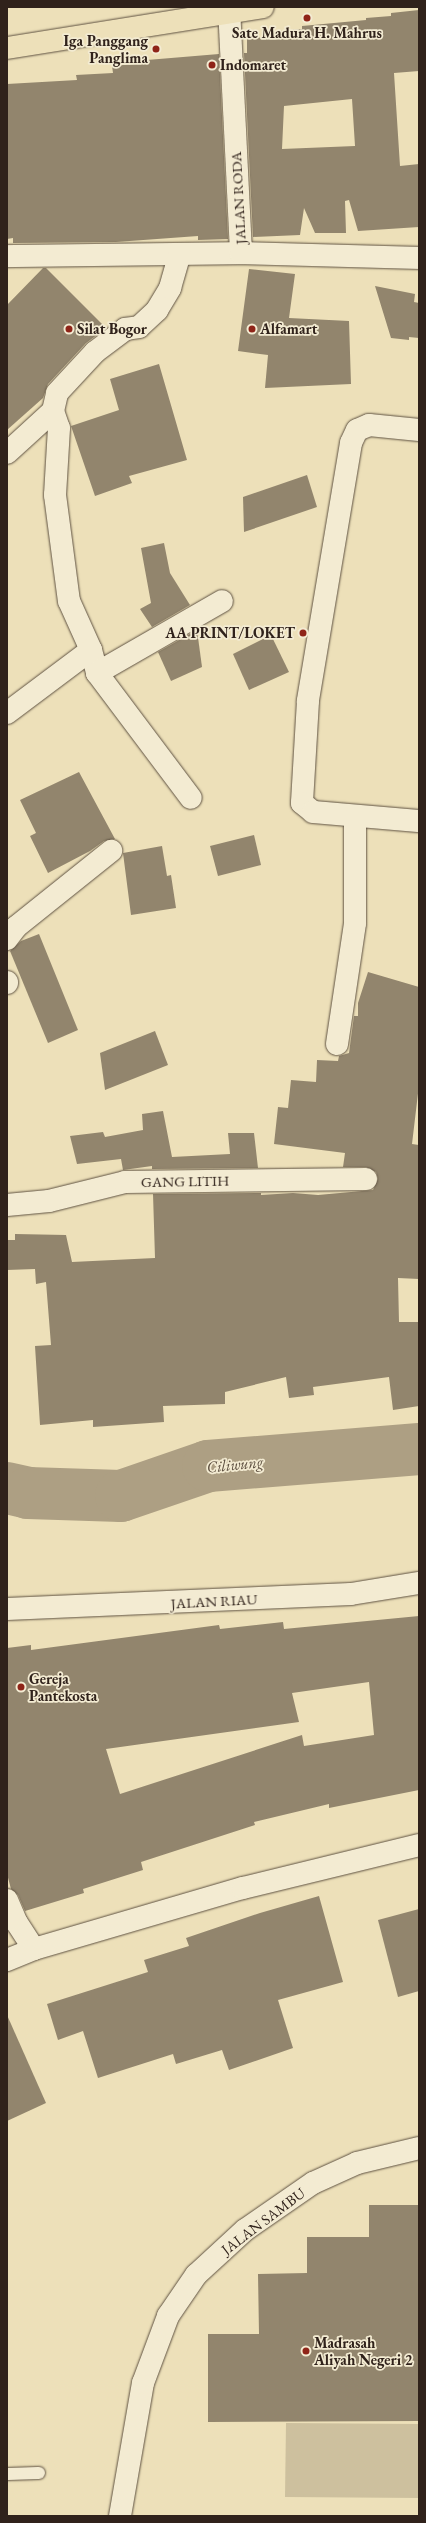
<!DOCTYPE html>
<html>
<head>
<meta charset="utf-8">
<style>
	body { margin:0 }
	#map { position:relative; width:426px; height:2523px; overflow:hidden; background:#ede0b9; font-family:"EB Garamond",serif }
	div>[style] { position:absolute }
	.green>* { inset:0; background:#cdc09e }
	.river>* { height:52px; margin:-26px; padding:0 26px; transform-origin:26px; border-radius:26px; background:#ad9f83 }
	.building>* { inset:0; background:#92856d }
	.roads { filter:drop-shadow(0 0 1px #5f5242) drop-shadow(0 0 1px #5f5242) }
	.lane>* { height:12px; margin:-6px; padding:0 6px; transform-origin:6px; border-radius:6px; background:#f3ebd2 }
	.street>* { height:22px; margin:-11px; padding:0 11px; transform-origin:11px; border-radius:11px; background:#f3ebd2 }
	.secondary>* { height:22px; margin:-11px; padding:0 11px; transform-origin:11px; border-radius:11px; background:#f3ebd2 }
	.primary>* { height:22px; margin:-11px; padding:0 11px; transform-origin:11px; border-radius:11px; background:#ede0b9 }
	.dots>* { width:11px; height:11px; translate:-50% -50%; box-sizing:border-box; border:2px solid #f3ebd2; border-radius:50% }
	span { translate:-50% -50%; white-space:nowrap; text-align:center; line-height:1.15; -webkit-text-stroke:3.5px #f3ebd2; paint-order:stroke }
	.poi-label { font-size:15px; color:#30221b; font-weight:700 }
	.right { translate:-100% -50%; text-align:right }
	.left { translate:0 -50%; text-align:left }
	.street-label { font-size:15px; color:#30221b }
	.water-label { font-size:16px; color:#5c4e3f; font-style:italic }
	.frame { position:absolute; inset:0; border:8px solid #30221b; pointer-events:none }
</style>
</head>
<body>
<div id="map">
	<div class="green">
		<div style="clip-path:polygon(286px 2423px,419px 2424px,419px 2498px,285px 2497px)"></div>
	</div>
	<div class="river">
		<div style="left:7px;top:1488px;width:22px;rotate:13deg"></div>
		<div style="left:28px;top:1493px;width:93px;rotate:1.8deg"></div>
		<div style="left:121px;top:1496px;width:92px;rotate:-19deg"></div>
		<div style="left:208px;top:1466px;width:212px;rotate:-4.6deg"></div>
	</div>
	<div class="building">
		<div style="clip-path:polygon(evenodd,419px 10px,419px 71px,394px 73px,400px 166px,419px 164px,419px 227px,358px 231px,349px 200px,345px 201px,346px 233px,315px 233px,304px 208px,300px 235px,253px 237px,244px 53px,247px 53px,247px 38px,280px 37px,279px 31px,302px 29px,302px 26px,366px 20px,366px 18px,391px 16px,391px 13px,419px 10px,352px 99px,355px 146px,282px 149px,284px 106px,352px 99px)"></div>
		<div style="clip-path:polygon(219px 54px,228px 239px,198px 240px,198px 236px,116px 242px,13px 243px,13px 238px,7px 239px,7px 84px,77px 80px,76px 75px,113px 73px,112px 66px,135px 64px,135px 61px)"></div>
		<div style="clip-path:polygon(43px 268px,46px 268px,106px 328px,86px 343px,48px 384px,43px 398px,7px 430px,7px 305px)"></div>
		<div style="clip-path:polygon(249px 269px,295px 274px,289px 318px,349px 321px,351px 384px,265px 388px,268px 355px,238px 351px)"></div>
		<div style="clip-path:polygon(375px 286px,415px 294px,414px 302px,419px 303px,419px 338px,409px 337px,409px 340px,391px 338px)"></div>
		<div style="clip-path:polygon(159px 364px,187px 460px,129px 476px,132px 483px,95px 496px,71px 426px,119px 410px,110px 379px)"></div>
		<div style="clip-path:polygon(307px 475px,317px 507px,244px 532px,243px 497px)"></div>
		<div style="clip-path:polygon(164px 543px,170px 573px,190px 605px,152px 627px,140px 609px,151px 603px,141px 548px)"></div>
		<div style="clip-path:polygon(197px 630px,202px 667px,171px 681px,158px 652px)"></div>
		<div style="clip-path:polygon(271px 635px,289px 672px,249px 690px,233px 654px)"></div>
		<div style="clip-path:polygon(79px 772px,115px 839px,104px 841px,90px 851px,48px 873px,30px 836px,36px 833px,20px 800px)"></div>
		<div style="clip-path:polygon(254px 835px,261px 865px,218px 876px,210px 846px)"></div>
		<div style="clip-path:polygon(162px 846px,167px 876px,171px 875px,176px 908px,131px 915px,123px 853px)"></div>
		<div style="clip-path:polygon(39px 934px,78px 1030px,48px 1043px,10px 951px,21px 941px)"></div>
		<div style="clip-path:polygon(368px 972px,419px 987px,419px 1085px,412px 1144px,419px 1145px,419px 1279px,398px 1278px,399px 1322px,419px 1322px,419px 1406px,393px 1410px,389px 1377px,313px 1387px,314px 1395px,289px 1398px,286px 1377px,225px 1392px,225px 1404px,163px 1406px,164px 1422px,93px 1427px,93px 1420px,40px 1425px,35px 1346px,51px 1345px,46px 1282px,36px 1284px,35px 1269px,7px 1270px,7px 1240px,15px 1240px,15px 1234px,66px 1235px,72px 1262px,155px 1258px,153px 1194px,261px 1193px,261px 1195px,293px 1193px,318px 1195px,373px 1190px,378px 1179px,376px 1172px,366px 1167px,343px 1167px,345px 1153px,274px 1144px,278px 1107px,288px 1108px,291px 1080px,316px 1082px,317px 1060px,338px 1061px,339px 1056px,349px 1053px,354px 1016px,358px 1016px,358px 1003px)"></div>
		<div style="clip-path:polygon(155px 1031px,168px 1065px,105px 1090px,100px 1053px)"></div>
		<div style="clip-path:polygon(163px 1111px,172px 1157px,230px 1154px,228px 1133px,254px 1133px,258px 1168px,152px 1169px,152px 1166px,123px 1170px,121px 1159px,77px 1164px,70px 1136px,103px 1132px,105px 1137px,143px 1130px,142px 1114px)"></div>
		<div style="clip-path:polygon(evenodd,419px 1616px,419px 1790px,329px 1808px,329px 1804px,254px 1822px,255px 1825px,141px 1862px,143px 1870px,83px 1889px,84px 1893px,25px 1911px,18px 1895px,11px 1889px,7px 1874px,7px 1648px,31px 1645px,31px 1650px,219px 1625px,220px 1629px,283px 1622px,284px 1629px,419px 1616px,369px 1682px,374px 1735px,304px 1746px,302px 1735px,120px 1794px,106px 1749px,299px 1722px,292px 1693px,369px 1682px)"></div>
		<div style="clip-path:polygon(319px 1896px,343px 1982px,278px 2000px,293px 2048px,229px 2070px,222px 2050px,176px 2064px,173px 2054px,98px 2078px,83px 2031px,58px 2040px,47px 2004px,148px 1972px,144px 1960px,189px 1946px,186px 1938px,260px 1913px)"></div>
		<div style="clip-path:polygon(419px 1909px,419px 1991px,398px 1997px,378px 1920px)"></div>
		<div style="clip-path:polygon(7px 2015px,46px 2103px,7px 2121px)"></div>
		<div style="clip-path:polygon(369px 2205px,419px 2205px,419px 2421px,208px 2422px,208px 2334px,259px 2334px,258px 2274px,307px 2273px,307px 2237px,369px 2237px)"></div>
	</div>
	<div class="roads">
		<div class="lane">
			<div style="left:7px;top:2474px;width:32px;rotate:-2deg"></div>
		</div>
		<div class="street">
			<div style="left:7px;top:256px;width:234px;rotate:-0.7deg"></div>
			<div style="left:53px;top:411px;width:18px;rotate:71deg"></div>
			<div style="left:59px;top:428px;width:67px;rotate:93.4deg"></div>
			<div style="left:55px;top:495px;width:107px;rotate:82.5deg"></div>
			<div style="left:69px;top:601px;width:54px;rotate:65.8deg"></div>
			<div style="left:91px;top:650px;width:24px;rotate:75deg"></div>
			<div style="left:97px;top:673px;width:156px;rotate:53.1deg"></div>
			<div style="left:419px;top:430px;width:50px;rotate:-174.3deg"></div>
			<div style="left:369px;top:425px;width:13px;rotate:157deg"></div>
			<div style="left:357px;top:430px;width:14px;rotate:115deg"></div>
			<div style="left:351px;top:443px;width:262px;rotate:99.5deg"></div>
			<div style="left:308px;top:701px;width:102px;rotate:93.4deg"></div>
			<div style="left:302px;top:803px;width:14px;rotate:39deg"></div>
			<div style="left:313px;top:812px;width:106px;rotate:4.9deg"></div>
			<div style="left:7px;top:453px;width:62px;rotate:-42.4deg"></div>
			<div style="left:53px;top:411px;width:18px;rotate:-77deg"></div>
			<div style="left:57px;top:393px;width:56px;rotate:-47.2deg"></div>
			<div style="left:95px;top:352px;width:38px;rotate:-37deg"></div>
			<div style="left:125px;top:329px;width:14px;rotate:-8deg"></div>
			<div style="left:139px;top:327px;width:25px;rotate:-43deg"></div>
			<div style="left:157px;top:310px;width:26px;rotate:-59deg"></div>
			<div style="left:170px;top:288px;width:35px;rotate:-74deg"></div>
			<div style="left:97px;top:673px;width:144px;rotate:-29.9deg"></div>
			<div style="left:7px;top:713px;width:105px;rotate:-36.9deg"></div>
			<div style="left:7px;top:939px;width:15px;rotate:-53deg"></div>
			<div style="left:16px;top:927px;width:122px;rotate:-38.7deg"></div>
			<div style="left:7px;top:982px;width:1px;rotate:90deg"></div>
			<div style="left:337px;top:1044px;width:122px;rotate:-81.5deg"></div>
			<div style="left:355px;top:923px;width:106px;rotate:-90deg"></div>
			<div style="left:7px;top:1205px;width:42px;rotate:-5.4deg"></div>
			<div style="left:49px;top:1201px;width:78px;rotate:-14deg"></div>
			<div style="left:125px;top:1182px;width:241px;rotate:-0.7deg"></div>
			<div style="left:7px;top:1609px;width:344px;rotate:-2.5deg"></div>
			<div style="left:351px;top:1594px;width:69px;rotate:-9.2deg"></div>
			<div style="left:7px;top:1900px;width:25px;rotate:67deg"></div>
			<div style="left:17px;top:1923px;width:31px;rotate:57deg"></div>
			<div style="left:7px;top:1960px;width:29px;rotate:-22deg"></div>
			<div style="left:34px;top:1949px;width:218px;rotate:-16.3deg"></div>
			<div style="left:243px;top:1888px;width:181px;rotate:-13.7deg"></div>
		</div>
		<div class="secondary">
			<div style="left:229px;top:7px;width:246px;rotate:87.2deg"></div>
			<div style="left:241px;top:253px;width:178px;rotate:1.6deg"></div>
			<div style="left:120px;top:2516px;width:135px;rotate:-80.2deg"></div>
			<div style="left:143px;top:2383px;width:72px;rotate:-69.5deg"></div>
			<div style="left:168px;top:2316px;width:50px;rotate:-55.7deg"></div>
			<div style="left:196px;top:2275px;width:67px;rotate:-42.6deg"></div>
			<div style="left:245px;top:2230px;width:83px;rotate:-34.7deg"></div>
			<div style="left:313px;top:2183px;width:48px;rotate:-24.4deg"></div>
			<div style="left:357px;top:2163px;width:64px;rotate:-13.6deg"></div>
		</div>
		<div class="primary">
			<div style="left:7px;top:48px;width:259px;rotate:-9.1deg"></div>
		</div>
	</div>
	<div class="dots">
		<div style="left:307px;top:18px;background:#8f2418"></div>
		<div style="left:156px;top:49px;background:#8f2418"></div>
		<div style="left:212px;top:65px;background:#8f2418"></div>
		<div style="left:69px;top:329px;background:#8f2418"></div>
		<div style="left:252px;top:329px;background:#8f2418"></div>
		<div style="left:303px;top:633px;background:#8f2418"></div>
		<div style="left:21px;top:1687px;background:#8f2418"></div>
		<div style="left:306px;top:2351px;background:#8f2418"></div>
	</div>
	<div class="poi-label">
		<span style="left:307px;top:33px">Sate Madura H. Mahrus</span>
		<span class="right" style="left:148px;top:49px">Iga Panggang<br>Panglima</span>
		<span class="left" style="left:220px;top:65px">Indomaret</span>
		<span class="left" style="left:77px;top:329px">Silat Bogor</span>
		<span class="left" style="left:260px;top:329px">Alfamart</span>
		<span class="right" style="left:295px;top:633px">AA PRINT/LOKET</span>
		<span class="left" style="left:29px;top:1687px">Gereja<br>Pantekosta</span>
		<span class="left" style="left:314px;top:2351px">Madrasah<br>Aliyah Negeri 2</span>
	</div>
	<div class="street-label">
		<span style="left:238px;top:198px;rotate:-93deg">JALAN RODA</span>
		<span style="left:185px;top:1181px;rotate:-1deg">GANG LITIH</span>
		<span style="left:214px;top:1601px;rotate:-3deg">JALAN RIAU</span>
		<span style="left:263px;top:2221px;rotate:-37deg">JALAN SAMBU</span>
	</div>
	<div class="water-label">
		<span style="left:235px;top:1465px;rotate:-6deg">Ciliwung</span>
	</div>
	<div class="frame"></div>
</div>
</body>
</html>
